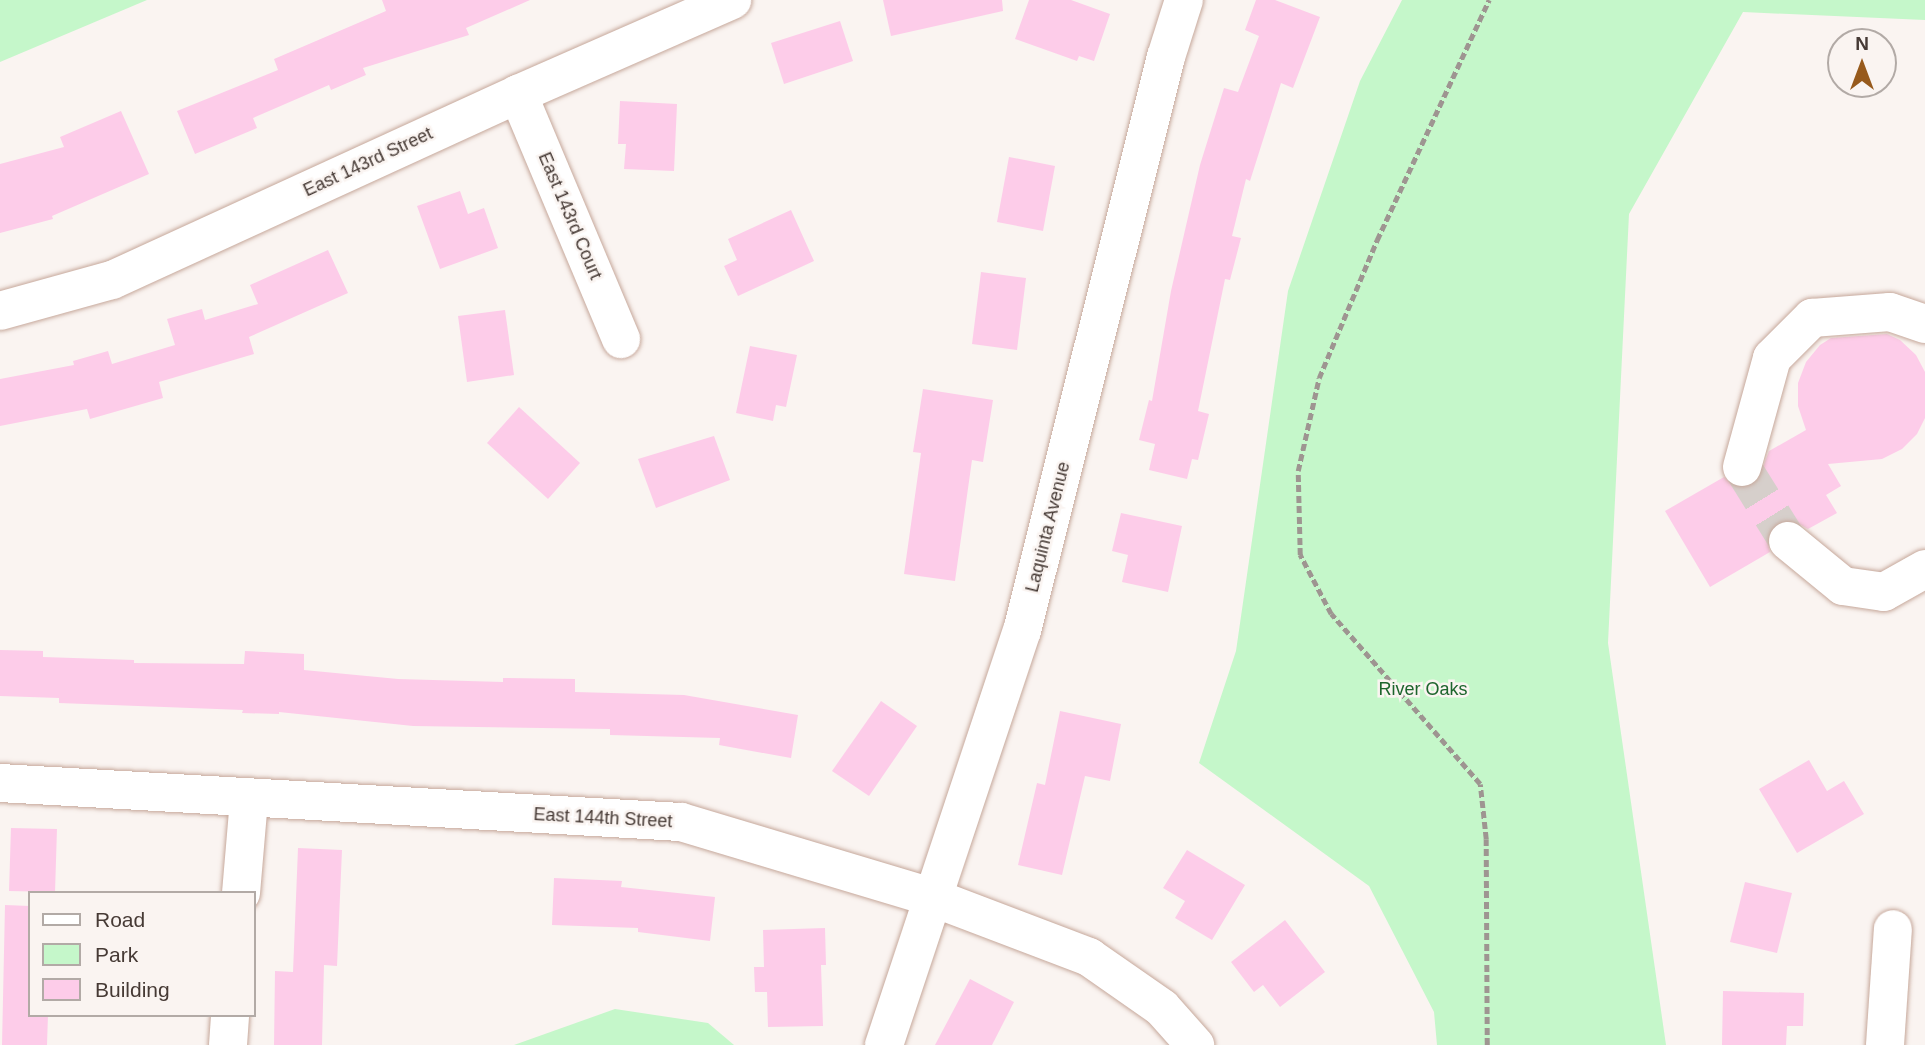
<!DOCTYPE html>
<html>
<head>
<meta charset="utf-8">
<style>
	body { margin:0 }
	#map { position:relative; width:1925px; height:1045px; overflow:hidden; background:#faf4f1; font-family:Arial,sans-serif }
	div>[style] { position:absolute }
	.green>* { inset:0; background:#c5f7ca }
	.building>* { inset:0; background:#fdcce9 }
	.minor-tunnel>* { height:38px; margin-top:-19px; transform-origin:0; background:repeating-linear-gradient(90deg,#d6cfcb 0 38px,transparent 0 57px) }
	.path>* { height:4.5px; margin-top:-2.25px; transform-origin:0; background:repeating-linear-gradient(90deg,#9e9591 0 7px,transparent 0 10.5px) }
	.roads { filter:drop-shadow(0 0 2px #c6a89b) drop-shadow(0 0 2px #c6a89b) }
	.minor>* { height:38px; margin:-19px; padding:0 19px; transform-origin:19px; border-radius:19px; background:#fff }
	span { translate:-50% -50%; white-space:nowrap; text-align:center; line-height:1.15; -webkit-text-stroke:5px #faf4f1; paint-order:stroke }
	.street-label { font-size:18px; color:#463a35 }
	.park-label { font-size:18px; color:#1d652d }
	.legend { position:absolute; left:28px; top:891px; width:228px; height:126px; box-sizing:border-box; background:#faf4f1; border:2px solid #b2aaa6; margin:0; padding:9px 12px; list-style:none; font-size:21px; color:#463a35 }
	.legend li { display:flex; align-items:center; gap:14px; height:35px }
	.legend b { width:35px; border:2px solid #b2aaa6 }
	.north { position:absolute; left:1827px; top:28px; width:70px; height:70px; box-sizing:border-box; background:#faf4f1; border:2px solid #b2aaa6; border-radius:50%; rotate:0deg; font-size:19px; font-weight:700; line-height:28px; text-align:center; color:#463a35 }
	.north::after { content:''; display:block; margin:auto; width:24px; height:32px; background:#975a1c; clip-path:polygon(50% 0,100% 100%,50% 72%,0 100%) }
</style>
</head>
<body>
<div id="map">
	<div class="green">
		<div style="clip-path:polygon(0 0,147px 0,0 62px)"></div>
		<div style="clip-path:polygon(1402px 0,1925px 0,1925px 20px,1743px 12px,1629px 214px,1608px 643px,1666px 1045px,1437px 1045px,1434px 1012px,1369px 886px,1199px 763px,1236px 651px,1288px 291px,1360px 81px)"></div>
		<div style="clip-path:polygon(615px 1009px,708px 1023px,734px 1045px,514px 1045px)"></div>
	</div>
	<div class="building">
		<div style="clip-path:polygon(382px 0,530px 0,466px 28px,469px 35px,363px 68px,366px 75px,331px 90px,329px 85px,253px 118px,257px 128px,195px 154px,177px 111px,278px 70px,274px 59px,386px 11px)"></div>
		<div style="clip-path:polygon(883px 0,1002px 0,1003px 11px,891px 36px)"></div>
		<div style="clip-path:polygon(1029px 0,1071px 0,1110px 14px,1094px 61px,1079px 56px,1077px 61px,1015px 39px)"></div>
		<div style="clip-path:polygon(1256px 0,1275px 0,1320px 17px,1293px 88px,1281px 83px,1250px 181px,1246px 179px,1232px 236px,1241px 238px,1230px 280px,1225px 279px,1198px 411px,1209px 414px,1198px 460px,1192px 459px,1187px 479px,1149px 470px,1155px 444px,1139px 440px,1149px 400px,1152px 401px,1171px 291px,1200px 165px,1224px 88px,1238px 92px,1259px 36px,1245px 30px)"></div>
		<div style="clip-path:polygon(840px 21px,853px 61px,784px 84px,771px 43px)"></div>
		<div style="clip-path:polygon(620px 101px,677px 104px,674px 171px,624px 169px,626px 144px,618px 144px)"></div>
		<div style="clip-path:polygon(121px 111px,149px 174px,52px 216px,53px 219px,0 233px,0 164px,64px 147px,60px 137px)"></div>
		<div style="clip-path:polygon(1009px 157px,1055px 166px,1043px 231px,997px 222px)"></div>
		<div style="clip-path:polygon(460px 191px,468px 214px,484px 208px,498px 248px,440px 269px,417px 206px)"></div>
		<div style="clip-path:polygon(791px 210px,814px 261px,738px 296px,724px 266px,737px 260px,728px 239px)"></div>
		<div style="clip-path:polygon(328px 250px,348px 293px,249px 337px,254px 354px,159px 382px,163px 398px,90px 419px,87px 409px,0 426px,0 379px,74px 365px,73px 361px,108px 351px,112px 364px,175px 345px,167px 319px,202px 309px,205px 320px,258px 304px,250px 285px)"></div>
		<div style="clip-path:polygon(981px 272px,1026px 278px,1017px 350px,972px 344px)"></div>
		<div style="clip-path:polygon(505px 310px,514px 375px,467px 382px,458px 316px)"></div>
		<div style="clip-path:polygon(1887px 334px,1900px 340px,1916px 355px,1925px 372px,1925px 418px,1917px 434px,1902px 449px,1882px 459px,1828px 464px,1841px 486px,1826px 495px,1837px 513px,1808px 529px,1792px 520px,1780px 521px,1771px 528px,1767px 537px,1770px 552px,1710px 587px,1665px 511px,1724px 477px,1737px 488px,1748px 488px,1757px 483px,1769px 451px,1806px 430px,1798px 406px,1798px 383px,1806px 362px,1820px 345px,1831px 338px)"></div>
		<div style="clip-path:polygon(750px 346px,797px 355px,786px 407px,776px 405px,773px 421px,736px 413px)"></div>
		<div style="clip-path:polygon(923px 389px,993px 400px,983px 462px,972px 460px,955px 581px,904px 574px,921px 453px,913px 452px)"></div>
		<div style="clip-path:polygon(519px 407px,580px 463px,548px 499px,487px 443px)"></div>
		<div style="clip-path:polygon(714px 436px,730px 480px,656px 508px,638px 459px)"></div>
		<div style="clip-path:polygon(1121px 513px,1182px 526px,1168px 592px,1122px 582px,1128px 555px,1112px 551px)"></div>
		<div style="clip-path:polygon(0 650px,43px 651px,43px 657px,134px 660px,134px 663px,244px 664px,245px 651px,304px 654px,304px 670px,398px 679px,503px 682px,503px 678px,575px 679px,575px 692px,684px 695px,798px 715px,791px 758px,719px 745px,720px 738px,610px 735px,610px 729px,413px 726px,279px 712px,279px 714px,242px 713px,243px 710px,59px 703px,59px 698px,0 696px)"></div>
		<div style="clip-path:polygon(881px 701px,917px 726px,869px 796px,832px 771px)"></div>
		<div style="clip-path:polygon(1060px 711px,1121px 724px,1110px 781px,1085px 776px,1062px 875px,1018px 865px,1037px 783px,1045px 785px)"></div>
		<div style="clip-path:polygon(1809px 760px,1827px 791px,1844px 781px,1864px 814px,1797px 853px,1759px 789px)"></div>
		<div style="clip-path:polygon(11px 828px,57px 829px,55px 892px,9px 891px)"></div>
		<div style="clip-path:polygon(298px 848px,342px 850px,337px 966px,324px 965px,322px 1045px,274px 1045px,275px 971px,293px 972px)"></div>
		<div style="clip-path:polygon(1187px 850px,1245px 885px,1212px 940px,1175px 918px,1185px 901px,1163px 888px)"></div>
		<div style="clip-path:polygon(554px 878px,622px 881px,621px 887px,715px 897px,710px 941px,638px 932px,638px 928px,552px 925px)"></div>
		<div style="clip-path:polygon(1745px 882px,1792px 893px,1777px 953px,1730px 942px)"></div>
		<div style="clip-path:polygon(5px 905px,30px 906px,30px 1015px,48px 1015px,47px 1045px,2px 1045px)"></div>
		<div style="clip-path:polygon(1285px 920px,1325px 972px,1280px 1007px,1263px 985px,1254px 992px,1231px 962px)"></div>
		<div style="clip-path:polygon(825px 928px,826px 965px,821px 965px,823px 1026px,768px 1027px,767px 992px,755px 992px,754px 967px,764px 967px,763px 930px)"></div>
		<div style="clip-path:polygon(970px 979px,1014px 1002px,992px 1045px,935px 1045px)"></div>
		<div style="clip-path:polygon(1723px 991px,1804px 993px,1803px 1026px,1787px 1026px,1786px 1045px,1722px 1045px)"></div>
	</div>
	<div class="minor-tunnel">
		<div style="left:1742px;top:467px;width:87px;rotate:58.1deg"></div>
	</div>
	<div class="path">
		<div style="left:1487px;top:1045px;width:206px;rotate:-90.3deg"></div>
		<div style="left:1486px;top:839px;width:55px;rotate:-96.2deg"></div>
		<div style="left:1480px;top:784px;width:226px;rotate:-131.2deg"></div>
		<div style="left:1331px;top:614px;width:67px;rotate:-117.7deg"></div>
		<div style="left:1300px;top:555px;width:84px;rotate:-91.4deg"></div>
		<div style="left:1298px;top:471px;width:95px;rotate:-77.3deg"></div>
		<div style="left:1319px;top:378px;width:150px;rotate:-67.2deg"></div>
		<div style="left:1377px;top:240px;width:265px;rotate:-65deg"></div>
	</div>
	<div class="roads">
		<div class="minor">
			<div style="left:518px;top:94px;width:266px;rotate:67.2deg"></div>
			<div style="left:0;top:311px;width:116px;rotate:-15.5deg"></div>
			<div style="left:112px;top:280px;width:447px;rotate:-24.6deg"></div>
			<div style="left:518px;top:94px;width:234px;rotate:-23.7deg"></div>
			<div style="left:1742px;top:467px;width:113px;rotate:-74.6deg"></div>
			<div style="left:1772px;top:358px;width:57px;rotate:-45deg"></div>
			<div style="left:1812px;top:318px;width:78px;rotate:-4.4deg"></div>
			<div style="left:1890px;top:312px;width:37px;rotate:19deg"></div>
			<div style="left:1788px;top:541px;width:71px;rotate:39.3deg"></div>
			<div style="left:1843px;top:586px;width:41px;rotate:8.3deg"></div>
			<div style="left:1884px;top:592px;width:47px;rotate:-29.3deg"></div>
			<div style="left:0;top:783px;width:682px;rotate:3.28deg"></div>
			<div style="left:681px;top:822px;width:264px;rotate:16.7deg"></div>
			<div style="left:934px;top:898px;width:166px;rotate:20.8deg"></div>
			<div style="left:1089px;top:957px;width:89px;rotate:34.9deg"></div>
			<div style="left:1162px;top:1008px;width:50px;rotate:48.3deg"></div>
			<div style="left:241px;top:893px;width:94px;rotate:-85.1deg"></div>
			<div style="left:228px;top:1045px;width:30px;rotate:-86deg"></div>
			<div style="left:884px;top:1045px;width:436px;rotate:-71.6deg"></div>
			<div style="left:1022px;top:631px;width:592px;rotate:-75.92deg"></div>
			<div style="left:1166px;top:57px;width:60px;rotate:-72.5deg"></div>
			<div style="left:1885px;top:1045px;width:116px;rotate:-86.1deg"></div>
		</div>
	</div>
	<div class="street-label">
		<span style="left:368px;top:162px;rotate:-25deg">East 143rd Street</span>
		<span style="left:570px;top:216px;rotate:67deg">East 143rd Court</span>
		<span style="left:1048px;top:527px;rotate:-76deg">Laquinta Avenue</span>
		<span style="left:603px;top:818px;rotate:3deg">East 144th Street</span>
	</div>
	<div class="park-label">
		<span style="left:1423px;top:689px">River Oaks</span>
	</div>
	<ul class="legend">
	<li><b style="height:9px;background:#fff"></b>Road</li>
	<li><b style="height:19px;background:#c5f7ca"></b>Park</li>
	<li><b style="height:19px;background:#fdcce9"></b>Building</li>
	</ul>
	<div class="north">N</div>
</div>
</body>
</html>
